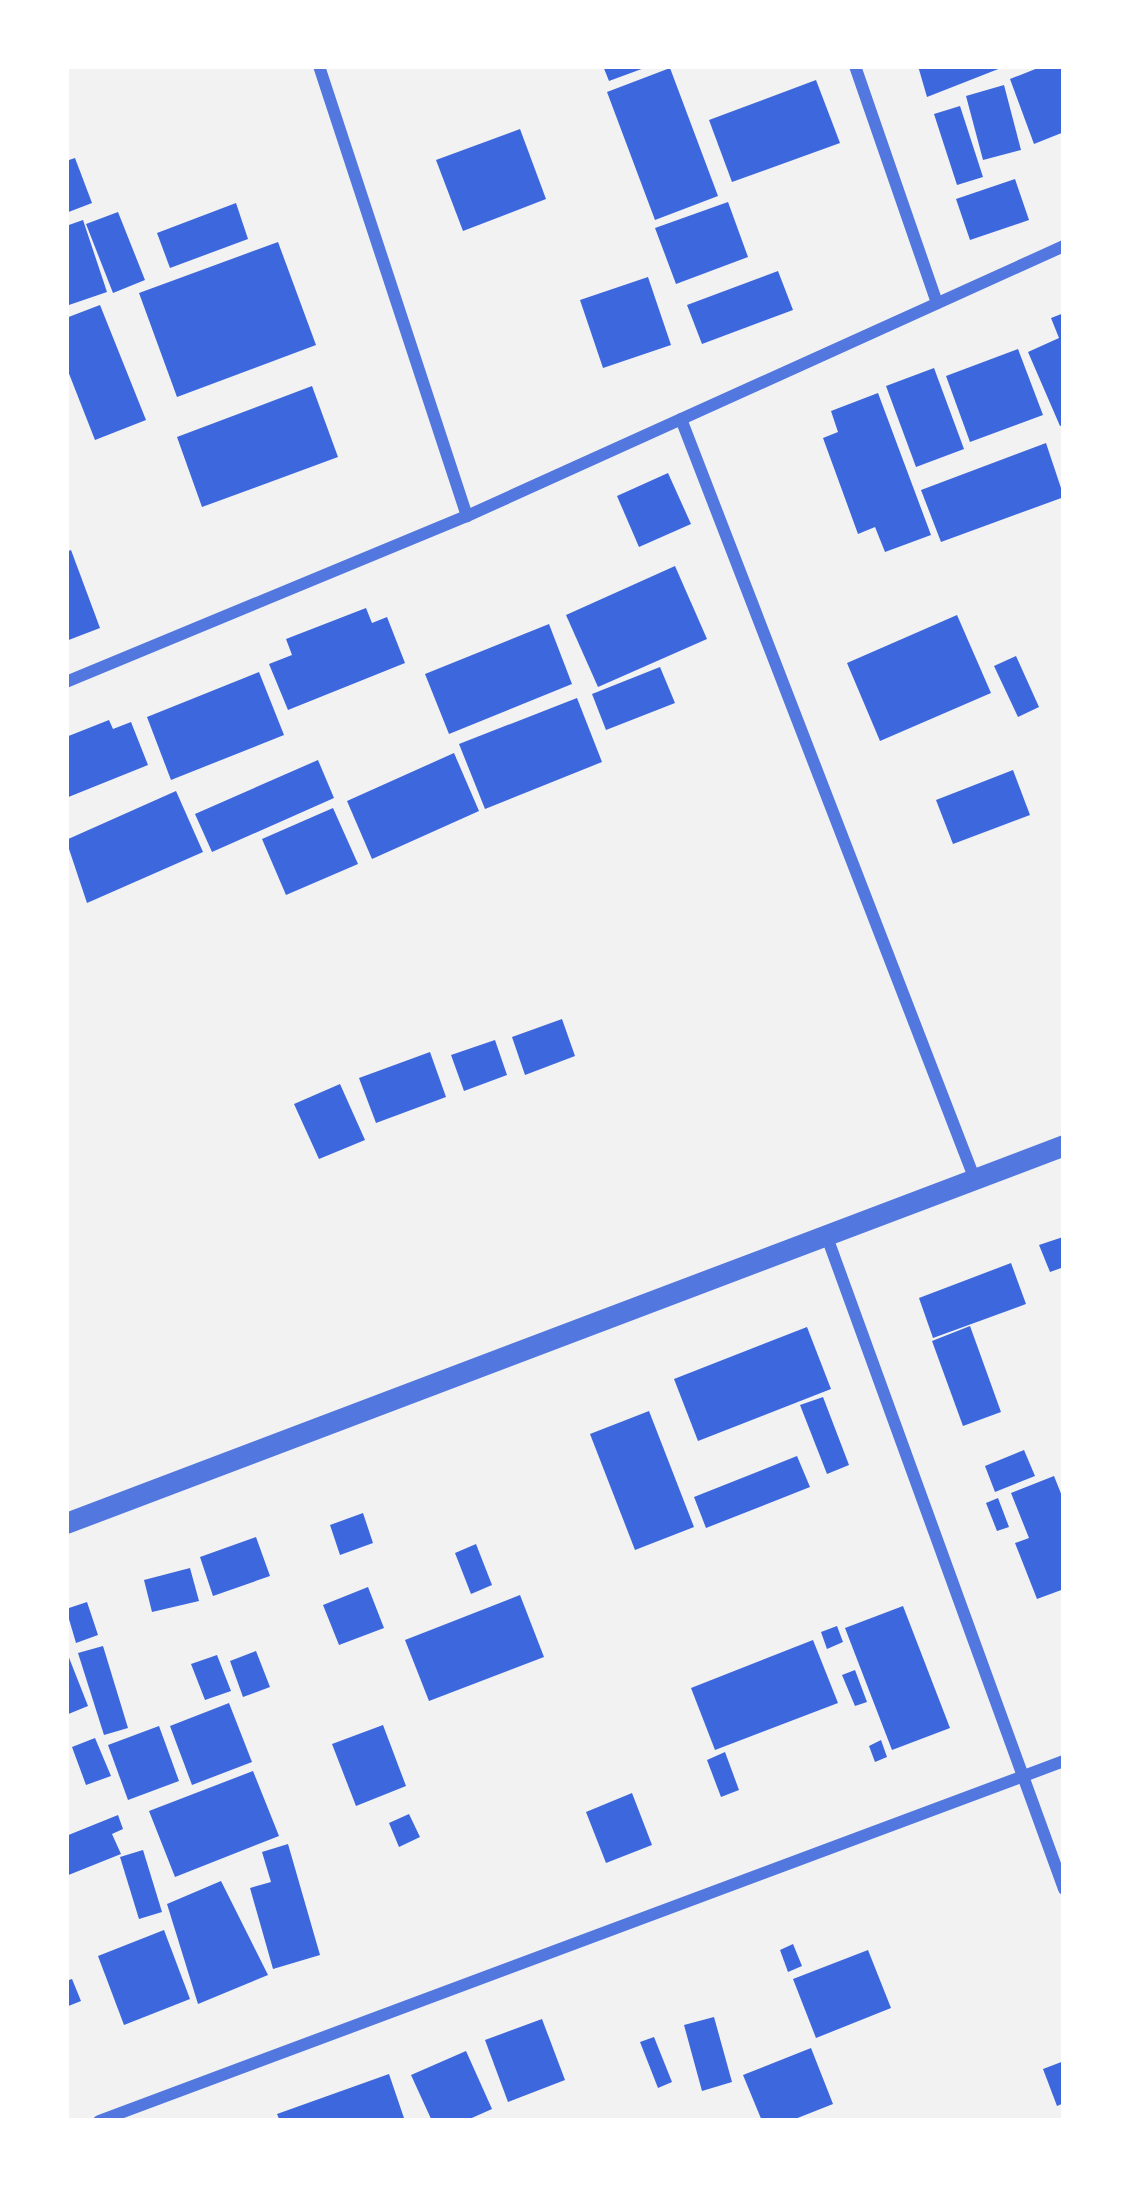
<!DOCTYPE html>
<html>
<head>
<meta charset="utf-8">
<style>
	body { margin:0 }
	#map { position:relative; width:1130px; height:2187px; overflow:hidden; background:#f2f2f2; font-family:"Source Serif 4",serif }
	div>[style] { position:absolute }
	.building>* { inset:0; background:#3d67dc }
	.minor>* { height:12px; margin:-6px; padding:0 6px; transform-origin:6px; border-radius:6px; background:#5277de }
	.tertiary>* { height:21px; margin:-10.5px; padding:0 10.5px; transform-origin:10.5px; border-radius:10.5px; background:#5277de }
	span { translate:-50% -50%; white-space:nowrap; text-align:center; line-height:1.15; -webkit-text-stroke:9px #fff; paint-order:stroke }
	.frame { position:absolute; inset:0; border:69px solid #fff; pointer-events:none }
</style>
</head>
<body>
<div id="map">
	<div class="building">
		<div style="clip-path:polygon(603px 66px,647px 66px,647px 67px,609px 81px)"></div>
		<div style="clip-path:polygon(918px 66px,1006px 66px,927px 97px)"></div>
		<div style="clip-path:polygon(1043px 66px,1064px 66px,1064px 132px,1034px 144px,1010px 79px)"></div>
		<div style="clip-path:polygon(670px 68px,718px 196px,655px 220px,607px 92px)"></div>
		<div style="clip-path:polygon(816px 80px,840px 143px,732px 182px,709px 120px)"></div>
		<div style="clip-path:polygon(1004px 85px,1021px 150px,983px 160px,966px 96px)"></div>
		<div style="clip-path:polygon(960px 106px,983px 177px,957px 185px,934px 114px)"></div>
		<div style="clip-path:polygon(520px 129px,546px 199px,463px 231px,436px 160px)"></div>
		<div style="clip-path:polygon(75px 158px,92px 203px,66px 213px,66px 161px)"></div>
		<div style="clip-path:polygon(1015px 179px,1029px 220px,970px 240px,956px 199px)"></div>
		<div style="clip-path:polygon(728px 202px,748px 257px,676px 284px,655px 228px)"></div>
		<div style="clip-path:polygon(236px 203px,248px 239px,170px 268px,157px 233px)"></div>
		<div style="clip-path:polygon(118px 212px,145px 280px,113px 293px,86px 224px)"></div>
		<div style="clip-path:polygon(83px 220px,107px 292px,66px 306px,66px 226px)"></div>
		<div style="clip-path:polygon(278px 242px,316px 345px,177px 397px,139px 293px)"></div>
		<div style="clip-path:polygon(778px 271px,793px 310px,702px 344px,687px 305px)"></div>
		<div style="clip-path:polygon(648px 277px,671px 345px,603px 368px,580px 300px)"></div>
		<div style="clip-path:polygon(100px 305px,146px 420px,95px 440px,66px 366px,66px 318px)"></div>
		<div style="clip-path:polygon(1064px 313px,1064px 425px,1060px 426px,1028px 352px,1059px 338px,1051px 318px)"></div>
		<div style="clip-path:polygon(1018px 349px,1043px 415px,970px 442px,946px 376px)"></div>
		<div style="clip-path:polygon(934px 368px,964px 449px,916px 467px,886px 386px)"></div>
		<div style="clip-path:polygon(312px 386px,338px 457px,202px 507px,177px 437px)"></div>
		<div style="clip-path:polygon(878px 393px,931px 535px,885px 552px,875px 527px,858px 534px,823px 438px,838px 432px,831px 411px)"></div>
		<div style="clip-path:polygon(1046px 443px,1064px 497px,941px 542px,921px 490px)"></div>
		<div style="clip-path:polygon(668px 473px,691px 524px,639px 547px,617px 496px)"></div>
		<div style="clip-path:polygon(71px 550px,100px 628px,66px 641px,66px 552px)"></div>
		<div style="clip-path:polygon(675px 566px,707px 639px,598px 687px,566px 615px)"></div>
		<div style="clip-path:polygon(366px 608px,372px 623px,387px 617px,405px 663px,288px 710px,269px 664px,292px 655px,286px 639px)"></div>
		<div style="clip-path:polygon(957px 615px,991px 693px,880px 741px,847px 663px)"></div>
		<div style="clip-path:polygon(549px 624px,572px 684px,449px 734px,425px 674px)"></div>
		<div style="clip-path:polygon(1016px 656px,1039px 707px,1018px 717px,994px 666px)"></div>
		<div style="clip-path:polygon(660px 667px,675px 703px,606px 730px,592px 694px)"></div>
		<div style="clip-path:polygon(259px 672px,284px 735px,171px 780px,147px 717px)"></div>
		<div style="clip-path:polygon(577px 698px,602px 762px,485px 809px,459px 744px)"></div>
		<div style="clip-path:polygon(109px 720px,113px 729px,131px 722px,148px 765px,66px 798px,66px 737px)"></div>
		<div style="clip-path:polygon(454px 753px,479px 811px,372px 859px,347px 801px)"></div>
		<div style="clip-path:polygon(318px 760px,334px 798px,212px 852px,195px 814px)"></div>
		<div style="clip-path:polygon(1013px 770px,1030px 815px,953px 844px,936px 800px)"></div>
		<div style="clip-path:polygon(176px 791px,203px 852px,87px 903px,66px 840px)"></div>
		<div style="clip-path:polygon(333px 808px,358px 864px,286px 895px,262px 839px)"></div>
		<div style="clip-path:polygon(562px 1019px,575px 1056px,525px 1075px,512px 1037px)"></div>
		<div style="clip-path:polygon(495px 1040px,507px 1075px,464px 1091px,451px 1055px)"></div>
		<div style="clip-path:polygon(430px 1052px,446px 1097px,376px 1123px,359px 1078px)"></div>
		<div style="clip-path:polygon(340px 1084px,365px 1140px,319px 1159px,294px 1104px)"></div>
		<div style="clip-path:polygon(1063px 1237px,1064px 1267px,1050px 1272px,1039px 1245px)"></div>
		<div style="clip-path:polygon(1011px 1263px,1026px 1304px,933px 1338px,919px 1298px)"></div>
		<div style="clip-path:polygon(970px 1326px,1001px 1412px,963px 1426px,932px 1341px)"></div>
		<div style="clip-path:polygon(807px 1327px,831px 1389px,698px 1441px,674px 1379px)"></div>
		<div style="clip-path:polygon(823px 1397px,849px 1465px,827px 1474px,800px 1405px)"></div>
		<div style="clip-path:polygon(649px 1411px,694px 1527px,635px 1550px,590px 1434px)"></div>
		<div style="clip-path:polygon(1024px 1450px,1035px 1476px,995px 1492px,985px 1466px)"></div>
		<div style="clip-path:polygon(797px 1456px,810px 1487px,706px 1528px,694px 1497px)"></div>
		<div style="clip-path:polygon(1054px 1476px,1064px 1501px,1064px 1589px,1037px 1599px,1015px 1543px,1029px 1538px,1011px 1493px)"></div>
		<div style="clip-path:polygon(998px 1498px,1009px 1527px,997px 1531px,986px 1503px)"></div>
		<div style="clip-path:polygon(363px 1513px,373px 1543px,340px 1555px,330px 1525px)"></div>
		<div style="clip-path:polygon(256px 1537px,270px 1576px,213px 1596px,200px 1557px)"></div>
		<div style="clip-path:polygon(476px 1544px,492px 1585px,471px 1594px,455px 1553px)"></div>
		<div style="clip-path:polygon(190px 1568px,199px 1601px,152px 1612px,144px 1580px)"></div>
		<div style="clip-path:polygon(368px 1587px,384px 1628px,339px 1645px,323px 1605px)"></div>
		<div style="clip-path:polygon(520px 1595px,544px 1657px,429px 1701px,405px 1640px)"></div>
		<div style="clip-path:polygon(87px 1602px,98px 1635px,76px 1643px,66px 1609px)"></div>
		<div style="clip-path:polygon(903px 1606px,950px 1728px,892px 1750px,845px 1628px)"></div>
		<div style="clip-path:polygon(837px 1626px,843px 1642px,827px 1649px,821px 1632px)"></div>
		<div style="clip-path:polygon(813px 1640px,838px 1703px,715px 1750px,691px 1688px)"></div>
		<div style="clip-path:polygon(103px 1646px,128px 1728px,104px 1735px,78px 1653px)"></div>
		<div style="clip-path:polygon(66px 1650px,88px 1706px,66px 1715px)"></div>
		<div style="clip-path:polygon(256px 1651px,270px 1687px,243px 1697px,230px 1661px)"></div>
		<div style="clip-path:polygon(217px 1655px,231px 1691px,205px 1700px,191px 1664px)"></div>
		<div style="clip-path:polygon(855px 1670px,867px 1702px,855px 1706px,842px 1675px)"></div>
		<div style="clip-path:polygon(229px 1703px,252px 1762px,192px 1785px,170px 1726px)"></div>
		<div style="clip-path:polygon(383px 1725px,406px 1786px,356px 1806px,332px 1744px)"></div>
		<div style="clip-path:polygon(159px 1726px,179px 1781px,128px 1800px,108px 1745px)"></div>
		<div style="clip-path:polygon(95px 1738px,111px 1776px,86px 1785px,72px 1747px)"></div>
		<div style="clip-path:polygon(881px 1740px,887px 1757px,875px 1762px,869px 1746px)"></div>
		<div style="clip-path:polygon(725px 1752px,739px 1790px,721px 1797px,707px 1760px)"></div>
		<div style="clip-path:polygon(253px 1771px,279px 1836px,175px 1877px,149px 1811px)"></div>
		<div style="clip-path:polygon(632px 1793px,652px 1845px,606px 1863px,586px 1812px)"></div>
		<div style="clip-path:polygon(409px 1814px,420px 1837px,399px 1847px,389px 1823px)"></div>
		<div style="clip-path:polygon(118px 1815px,123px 1829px,112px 1834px,121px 1854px,66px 1876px,66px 1836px)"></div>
		<div style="clip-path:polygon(288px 1844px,320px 1955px,273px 1969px,250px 1888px,271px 1882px,262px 1852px)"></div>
		<div style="clip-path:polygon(143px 1850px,162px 1912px,139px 1919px,120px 1857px)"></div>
		<div style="clip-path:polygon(221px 1881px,268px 1975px,198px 2004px,167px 1904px)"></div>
		<div style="clip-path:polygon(164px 1930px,190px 1999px,124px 2025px,98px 1956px)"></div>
		<div style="clip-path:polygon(793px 1944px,802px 1966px,788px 1972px,780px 1950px)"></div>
		<div style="clip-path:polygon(868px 1950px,891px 2008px,816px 2038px,793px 1979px)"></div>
		<div style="clip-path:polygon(72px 1979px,81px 2001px,66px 2007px,66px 1981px)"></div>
		<div style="clip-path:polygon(714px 2017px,732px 2082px,702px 2091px,684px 2025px)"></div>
		<div style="clip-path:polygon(542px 2019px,565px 2080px,508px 2102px,485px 2040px)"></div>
		<div style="clip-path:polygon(654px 2037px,672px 2082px,658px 2088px,640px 2042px)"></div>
		<div style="clip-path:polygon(811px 2048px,833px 2104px,790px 2121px,762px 2121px,743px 2075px)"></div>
		<div style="clip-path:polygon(466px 2051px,492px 2109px,465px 2121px,432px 2121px,411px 2075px)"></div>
		<div style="clip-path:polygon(1064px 2061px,1064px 2103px,1057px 2106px,1043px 2069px)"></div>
		<div style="clip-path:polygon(389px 2074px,405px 2121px,280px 2121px,277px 2114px)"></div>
	</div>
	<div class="minor">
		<div style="left:319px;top:66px;width:474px;rotate:71.8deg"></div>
		<div style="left:855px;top:66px;width:251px;rotate:70.9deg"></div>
		<div style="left:681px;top:419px;width:813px;rotate:68.87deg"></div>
		<div style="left:66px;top:682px;width:434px;rotate:-22.5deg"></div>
		<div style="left:467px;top:516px;width:655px;rotate:-24.34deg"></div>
		<div style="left:827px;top:1237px;width:694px;rotate:70.02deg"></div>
		<div style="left:99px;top:2121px;width:1030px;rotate:-20.46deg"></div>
	</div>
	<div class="tertiary">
		<div style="left:66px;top:1523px;width:1067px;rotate:-20.74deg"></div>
	</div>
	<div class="frame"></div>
</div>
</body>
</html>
